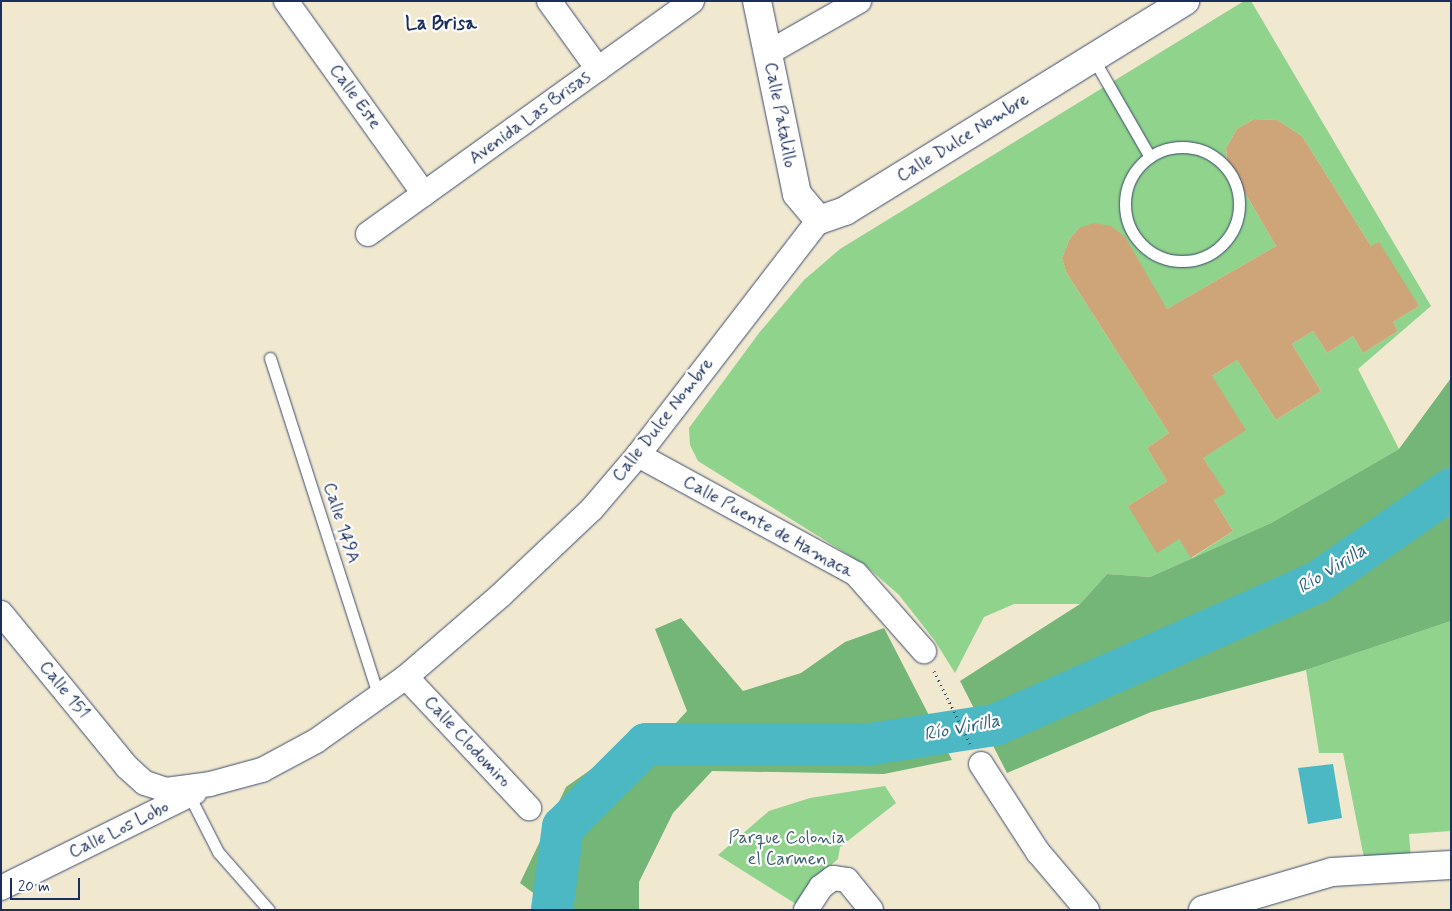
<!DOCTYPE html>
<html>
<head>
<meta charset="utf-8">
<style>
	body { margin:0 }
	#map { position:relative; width:1452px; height:911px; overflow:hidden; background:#f1e8d0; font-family:Mynerve,sans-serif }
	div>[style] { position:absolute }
	.green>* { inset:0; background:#90d38c }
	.forest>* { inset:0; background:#74b578 }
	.water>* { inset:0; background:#4bb8c4 }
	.river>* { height:42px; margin:-21px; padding:0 21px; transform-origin:21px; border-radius:21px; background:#4bb8c4 }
	.building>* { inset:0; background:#cda578 }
	.path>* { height:3px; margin-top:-1.5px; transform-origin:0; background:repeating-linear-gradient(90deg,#3b4b6f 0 1px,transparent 0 5px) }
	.roads { filter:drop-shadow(0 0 1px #3b4b6f) drop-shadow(0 0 1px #3b4b6f) }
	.lane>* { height:11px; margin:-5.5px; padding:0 5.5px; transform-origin:5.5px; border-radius:5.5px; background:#fff }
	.lane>.ring { margin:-5.5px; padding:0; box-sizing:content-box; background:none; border:11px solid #fff; border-radius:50% }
	.street>* { height:24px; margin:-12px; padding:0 12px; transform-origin:12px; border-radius:12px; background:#fff }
	.secondary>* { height:28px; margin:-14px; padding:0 14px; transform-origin:14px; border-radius:14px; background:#fff }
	span { translate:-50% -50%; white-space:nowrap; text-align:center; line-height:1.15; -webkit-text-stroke:4.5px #fff; paint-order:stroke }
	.street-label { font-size:18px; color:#1b2f5e }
	.park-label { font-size:18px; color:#3e606c }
	.neighbourhood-label { font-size:19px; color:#1b2f5e; font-weight:700 }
	.water-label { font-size:19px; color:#2c5f82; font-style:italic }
	.frame { position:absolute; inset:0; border:2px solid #1b2f5e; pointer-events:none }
	.scale { position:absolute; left:10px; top:878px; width:70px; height:22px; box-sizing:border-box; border:2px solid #1b2f5e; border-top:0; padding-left:6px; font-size:15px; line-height:18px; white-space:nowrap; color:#1b2f5e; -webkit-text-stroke:4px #fff; paint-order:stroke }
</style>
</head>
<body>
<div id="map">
	<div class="green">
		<div style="clip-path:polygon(evenodd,1244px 1px,1251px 1px,1431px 306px,1358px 369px,1399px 449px,1271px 523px,1150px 577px,1107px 574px,1080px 604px,1014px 604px,984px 617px,955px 673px,935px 641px,899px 595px,866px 566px,698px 461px,690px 445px,689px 428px,759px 333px,804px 280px,840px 249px,1244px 1px,1254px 119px,1277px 120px,1302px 136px,1371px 246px,1419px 306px,1393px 322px,1398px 331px,1363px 353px,1353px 336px,1327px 353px,1313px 331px,1292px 344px,1321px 391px,1276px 420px,1237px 360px,1212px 376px,1203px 458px,1225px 493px,1214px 500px,1233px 531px,1192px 558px,1179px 539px,1128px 506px,1167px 481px,1147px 448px,1169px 433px,1066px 272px,1062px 258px,1069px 240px,1079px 228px,1167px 309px,1276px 246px,1227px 162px,1226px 148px,1237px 129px,1254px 119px)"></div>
		<div style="clip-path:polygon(1451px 621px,1451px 831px,1409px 834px,1411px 859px,1365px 863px,1343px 753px,1319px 753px,1306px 670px)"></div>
		<div style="clip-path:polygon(885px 786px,896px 803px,840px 847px,838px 859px,809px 885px,796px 904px,718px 855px,769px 811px,810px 798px)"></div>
	</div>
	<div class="forest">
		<div style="clip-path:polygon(1451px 378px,1451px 621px,1306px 670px,1151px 712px,1007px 773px,960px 681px,1080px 604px,1107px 574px,1150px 577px,1271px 523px,1399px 449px)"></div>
		<div style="clip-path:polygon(681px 618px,743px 691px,801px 673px,845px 642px,884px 628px,952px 760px,884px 774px,712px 771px,673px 813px,639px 882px,639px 910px,556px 910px,520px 883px,566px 787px,610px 756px,676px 723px,687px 711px,655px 629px)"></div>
	</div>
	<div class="water">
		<div style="clip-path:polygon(1333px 764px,1342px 818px,1308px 824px,1298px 768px)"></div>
	</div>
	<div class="river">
		<div style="left:552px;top:910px;width:84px;rotate:-82.5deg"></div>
		<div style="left:563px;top:827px;width:117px;rotate:-45deg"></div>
		<div style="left:646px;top:744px;width:225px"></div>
		<div style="left:871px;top:744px;width:125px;rotate:-8.7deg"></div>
		<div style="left:995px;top:725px;width:351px;rotate:-23.9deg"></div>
		<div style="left:1316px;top:583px;width:165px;rotate:-34.8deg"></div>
	</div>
	<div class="building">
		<div style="clip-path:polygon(1254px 119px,1277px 120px,1302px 136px,1371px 246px,1379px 242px,1419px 306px,1393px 322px,1398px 331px,1363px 353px,1353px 336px,1327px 353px,1313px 331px,1292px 344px,1321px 391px,1276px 420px,1237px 360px,1212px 376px,1246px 430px,1203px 458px,1226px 493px,1214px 500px,1233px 531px,1191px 558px,1179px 539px,1157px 553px,1128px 506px,1167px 481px,1147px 448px,1169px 433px,1066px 272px,1062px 258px,1069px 240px,1079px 228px,1094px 223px,1111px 226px,1125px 237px,1167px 309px,1276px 246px,1227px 162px,1226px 148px,1237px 129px)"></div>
	</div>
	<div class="path">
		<div style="left:934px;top:671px;width:81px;rotate:63.7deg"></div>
	</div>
	<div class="roads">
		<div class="lane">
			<div style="left:1093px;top:58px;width:114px;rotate:60.1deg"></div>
			<div class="ring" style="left:1125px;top:147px;width:103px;height:103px"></div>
			<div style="left:270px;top:358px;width:357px;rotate:72.2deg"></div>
			<div style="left:189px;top:795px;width:64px;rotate:63deg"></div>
			<div style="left:218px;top:852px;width:77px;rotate:48.7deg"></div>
		</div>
		<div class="street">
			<div style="left:286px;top:1px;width:237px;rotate:54.4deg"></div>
			<div style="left:549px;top:1px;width:84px;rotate:54.2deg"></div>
			<div style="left:768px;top:53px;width:105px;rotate:-29.7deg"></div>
			<div style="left:368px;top:234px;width:399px;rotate:-35.7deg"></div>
			<div style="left:638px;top:455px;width:248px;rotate:28.6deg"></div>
			<div style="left:856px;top:574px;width:103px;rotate:48.6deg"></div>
			<div style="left:1px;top:613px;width:199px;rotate:50.7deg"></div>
			<div style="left:127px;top:767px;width:24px;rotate:42deg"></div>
			<div style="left:145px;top:783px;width:22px;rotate:18deg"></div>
			<div style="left:166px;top:790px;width:44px;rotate:-7.8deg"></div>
			<div style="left:210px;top:784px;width:54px;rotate:-15.1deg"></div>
			<div style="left:262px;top:770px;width:61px;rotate:-28.2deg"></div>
			<div style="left:316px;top:741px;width:110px;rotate:-35.4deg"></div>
			<div style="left:406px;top:677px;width:125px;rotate:-40.8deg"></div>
			<div style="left:501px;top:595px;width:125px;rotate:-43.4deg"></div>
			<div style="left:592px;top:509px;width:71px;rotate:-49.6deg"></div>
			<div style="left:638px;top:455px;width:297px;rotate:-52.4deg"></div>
			<div style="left:406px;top:677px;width:180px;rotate:46.8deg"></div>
			<div style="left:981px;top:764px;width:105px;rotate:57.1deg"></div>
			<div style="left:1038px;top:852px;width:76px;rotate:49.8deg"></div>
			<div style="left:1px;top:888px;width:216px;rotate:-26.3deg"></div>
			<div style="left:806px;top:910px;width:27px;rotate:-57deg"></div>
			<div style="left:821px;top:887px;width:15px;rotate:-37deg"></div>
			<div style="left:833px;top:878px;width:14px;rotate:8deg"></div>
			<div style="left:847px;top:880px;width:38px;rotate:51deg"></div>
		</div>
		<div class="secondary">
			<div style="left:757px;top:1px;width:197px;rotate:78.3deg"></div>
			<div style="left:797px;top:194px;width:34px;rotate:50deg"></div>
			<div style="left:819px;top:220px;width:28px;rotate:-19deg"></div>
			<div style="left:845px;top:211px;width:400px;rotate:-31.7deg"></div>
			<div style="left:1203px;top:910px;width:134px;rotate:-16.4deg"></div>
			<div style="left:1332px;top:872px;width:119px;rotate:-3.4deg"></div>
		</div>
	</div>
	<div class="street-label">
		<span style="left:355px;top:97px;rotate:54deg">Calle Este</span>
		<span style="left:780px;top:115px;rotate:79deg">Calle Patalillo</span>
		<span style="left:530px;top:118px;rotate:-36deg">Avenida Las Brisas</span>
		<span style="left:963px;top:138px;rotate:-32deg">Calle Dulce Nombre</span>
		<span style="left:663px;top:420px;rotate:-52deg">Calle Dulce Nombre</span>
		<span style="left:341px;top:523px;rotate:72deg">Calle 149A</span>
		<span style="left:768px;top:527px;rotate:29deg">Calle Puente de Hamaca</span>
		<span style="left:64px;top:690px;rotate:51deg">Calle 151</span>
		<span style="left:467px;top:742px;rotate:47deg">Calle Clodomiro</span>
		<span style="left:119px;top:830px;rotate:-26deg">Calle Los Lobo</span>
	</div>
	<div class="park-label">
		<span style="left:787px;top:849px">Parque Colonia<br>el Carmen</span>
	</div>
	<div class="neighbourhood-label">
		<span style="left:441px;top:24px">La Brisa</span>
	</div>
	<div class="water-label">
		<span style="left:1332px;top:569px;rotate:-32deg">Río Virilla</span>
		<span style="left:962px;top:728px;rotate:-11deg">Río Virilla</span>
	</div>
	<div class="frame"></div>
	<div class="scale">20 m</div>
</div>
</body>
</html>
